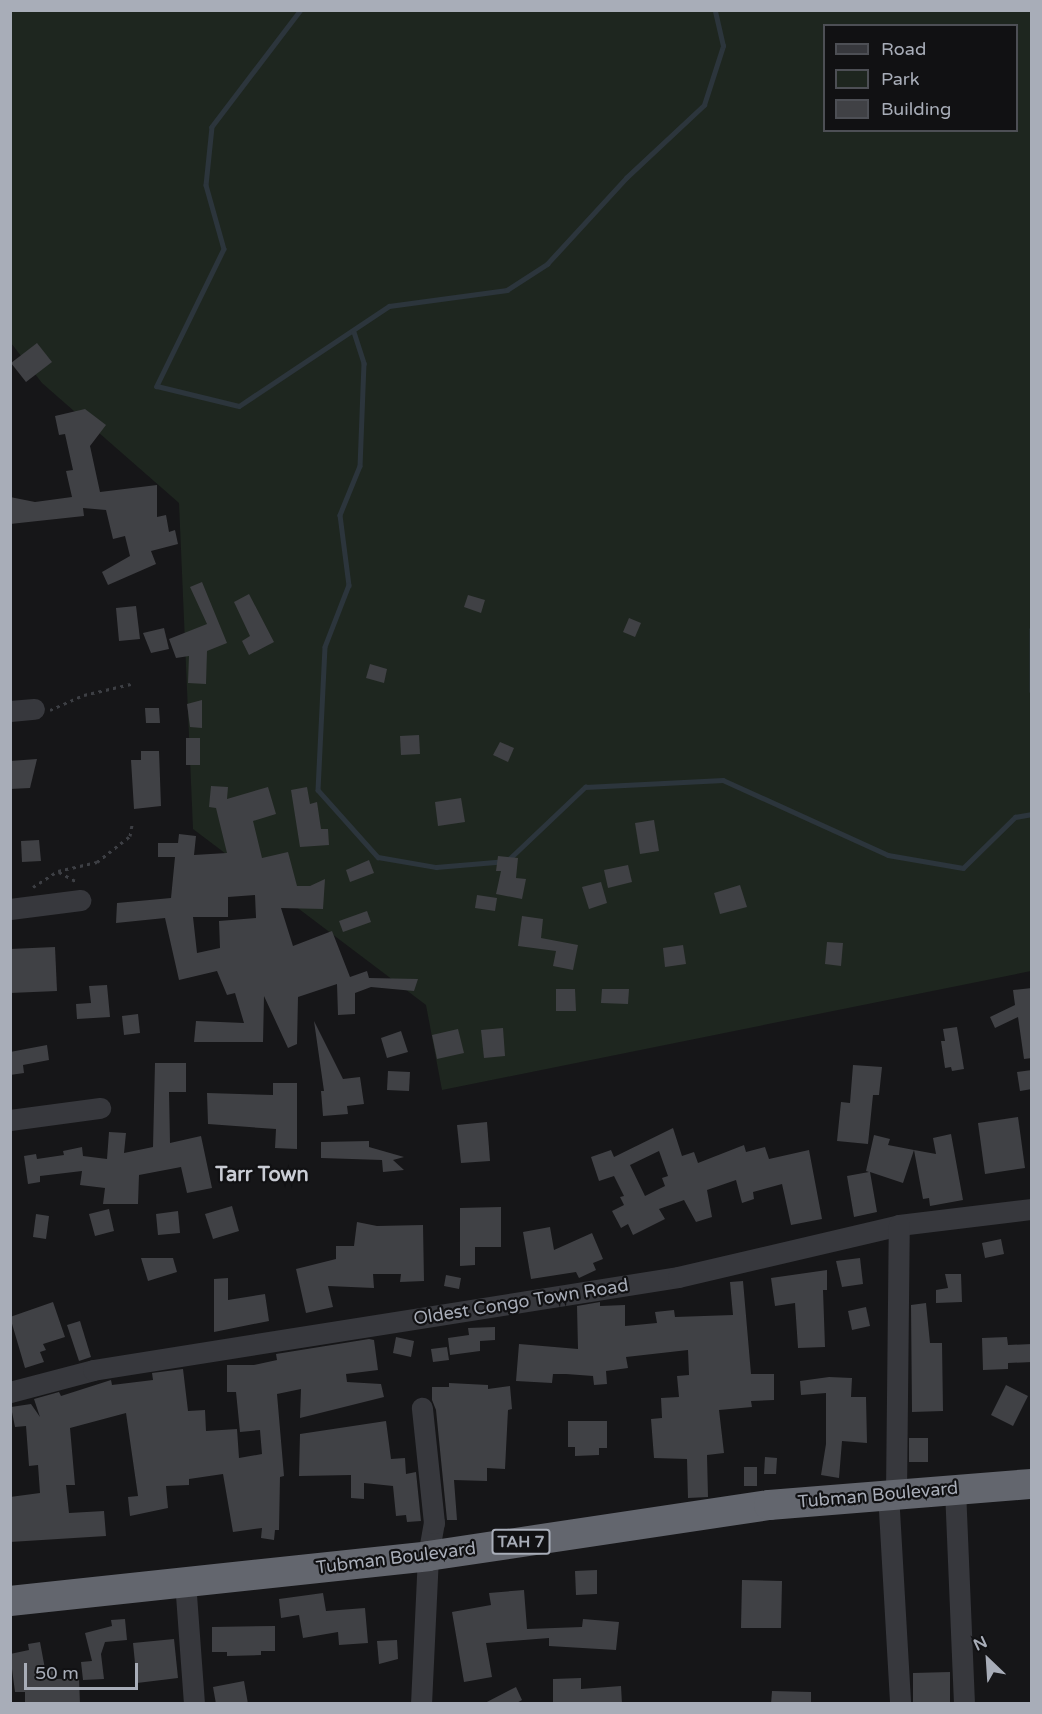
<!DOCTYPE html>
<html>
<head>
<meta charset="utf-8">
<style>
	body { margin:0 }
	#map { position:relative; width:1042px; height:1714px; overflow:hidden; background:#161618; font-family:"Varela Round",sans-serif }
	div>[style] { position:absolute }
	.green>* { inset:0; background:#1e261f }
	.stream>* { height:4.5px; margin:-2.25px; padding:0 2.25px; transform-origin:2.25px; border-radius:2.25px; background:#2c353c }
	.building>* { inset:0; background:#404145 }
	.path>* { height:3px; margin-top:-1.5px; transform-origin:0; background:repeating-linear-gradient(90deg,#3d3f44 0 3px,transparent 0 7.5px) }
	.minor>* { height:21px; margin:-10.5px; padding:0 10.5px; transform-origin:10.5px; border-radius:10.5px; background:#37383d }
	.highway>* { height:30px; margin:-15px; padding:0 15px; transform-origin:15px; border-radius:15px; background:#63666e }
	span { translate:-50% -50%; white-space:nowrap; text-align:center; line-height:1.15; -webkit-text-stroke:4.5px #111113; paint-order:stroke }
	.shield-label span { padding:2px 4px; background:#111113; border:2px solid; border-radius:4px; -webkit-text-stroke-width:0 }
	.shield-label { font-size:16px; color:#a8adb8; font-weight:700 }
	.street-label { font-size:18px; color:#a8adb8 }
	.neighbourhood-label { font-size:20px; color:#c9ccd4; font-weight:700 }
	.frame { position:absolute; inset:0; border:12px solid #a8adb8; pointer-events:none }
	.legend { position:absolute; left:823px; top:24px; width:195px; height:108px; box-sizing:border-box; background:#111113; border:2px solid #4d4f55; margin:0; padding:8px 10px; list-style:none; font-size:18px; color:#a8adb8 }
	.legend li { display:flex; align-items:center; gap:12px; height:30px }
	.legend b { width:30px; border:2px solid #4d4f55 }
	.north { position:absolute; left:958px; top:1630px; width:60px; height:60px; -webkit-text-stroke:4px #111113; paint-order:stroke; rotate:335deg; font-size:16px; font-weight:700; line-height:24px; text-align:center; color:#a8adb8 }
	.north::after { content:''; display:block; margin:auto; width:21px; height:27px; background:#a8adb8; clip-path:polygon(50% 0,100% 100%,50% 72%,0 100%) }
	.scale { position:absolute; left:24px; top:1663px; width:114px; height:27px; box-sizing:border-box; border:3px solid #a8adb8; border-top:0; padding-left:8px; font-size:18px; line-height:21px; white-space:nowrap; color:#a8adb8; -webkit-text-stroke:4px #111113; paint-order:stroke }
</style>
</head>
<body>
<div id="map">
	<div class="green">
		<div style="clip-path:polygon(evenodd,11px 11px,1031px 11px,1031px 971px,442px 1090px,426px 1005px,193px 829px,179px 503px,42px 383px,11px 343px,11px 11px,824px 26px,1016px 26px,1016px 130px,824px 130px,824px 26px)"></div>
	</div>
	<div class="stream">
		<div style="left:301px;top:10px;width:147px;rotate:127.3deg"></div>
		<div style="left:212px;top:127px;width:58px;rotate:95.9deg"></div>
		<div style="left:206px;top:185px;width:66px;rotate:74.3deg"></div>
		<div style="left:224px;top:249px;width:153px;rotate:116.1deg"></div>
		<div style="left:157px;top:386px;width:84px;rotate:13.7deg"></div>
		<div style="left:239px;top:406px;width:180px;rotate:-33.7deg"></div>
		<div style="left:389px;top:306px;width:119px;rotate:-7.7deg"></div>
		<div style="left:507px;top:290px;width:48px;rotate:-33deg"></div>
		<div style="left:547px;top:264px;width:117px;rotate:-47.4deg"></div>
		<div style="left:626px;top:178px;width:107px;rotate:-43.1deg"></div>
		<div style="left:704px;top:105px;width:62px;rotate:-72.1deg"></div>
		<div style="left:723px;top:46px;width:37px;rotate:-103deg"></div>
		<div style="left:354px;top:332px;width:33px;rotate:72deg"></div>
		<div style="left:364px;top:363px;width:103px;rotate:92.2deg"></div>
		<div style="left:360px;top:466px;width:53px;rotate:112.2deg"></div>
		<div style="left:340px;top:515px;width:71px;rotate:82.7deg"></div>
		<div style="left:349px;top:585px;width:66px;rotate:111.2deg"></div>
		<div style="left:325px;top:647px;width:143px;rotate:92.8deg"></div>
		<div style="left:318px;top:790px;width:90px;rotate:48.2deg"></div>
		<div style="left:378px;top:857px;width:59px;rotate:9.8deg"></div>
		<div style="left:436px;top:867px;width:71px;rotate:-4.8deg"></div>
		<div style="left:507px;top:861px;width:108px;rotate:-43.5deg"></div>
		<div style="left:585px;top:787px;width:138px;rotate:-2.9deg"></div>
		<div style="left:723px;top:780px;width:181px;rotate:24.4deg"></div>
		<div style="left:888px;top:855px;width:76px;rotate:9.8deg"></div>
		<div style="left:963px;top:868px;width:73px;rotate:-44.4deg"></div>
		<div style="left:1015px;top:817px;width:17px;rotate:-10deg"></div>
		<div style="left:1032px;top:629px;width:62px;rotate:90deg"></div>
	</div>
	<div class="building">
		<div style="clip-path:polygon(37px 343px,52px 362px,26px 382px,11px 363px)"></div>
		<div style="clip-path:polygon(85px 409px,106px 425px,90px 446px,100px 492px,157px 485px,157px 517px,166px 515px,169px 532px,175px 530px,178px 544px,151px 551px,156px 564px,108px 585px,102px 572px,130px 556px,125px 536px,113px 539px,106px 510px,83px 508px,84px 516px,10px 524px,10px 497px,35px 502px,72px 497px,66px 471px,73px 470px,65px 434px,59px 435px,55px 416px)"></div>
		<div style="clip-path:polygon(202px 582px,227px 643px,207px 651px,206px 684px,188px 683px,189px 656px,176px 658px,169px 639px,207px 624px,190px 587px)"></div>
		<div style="clip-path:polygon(249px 594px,274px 642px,249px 655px,242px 641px,250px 636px,234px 602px)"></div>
		<div style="clip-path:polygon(468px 595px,485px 600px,481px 613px,464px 607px)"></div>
		<div style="clip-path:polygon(136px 606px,140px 639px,119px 641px,116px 608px)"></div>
		<div style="clip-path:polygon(629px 618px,641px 623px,635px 637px,623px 632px)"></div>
		<div style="clip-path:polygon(164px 628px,169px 649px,151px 653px,143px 633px)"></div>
		<div style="clip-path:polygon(370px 664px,387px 669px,384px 683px,366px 678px)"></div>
		<div style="clip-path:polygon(202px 700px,202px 728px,190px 727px,187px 704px)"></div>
		<div style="clip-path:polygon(145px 708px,159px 708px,160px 723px,146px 723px)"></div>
		<div style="clip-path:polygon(419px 735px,420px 754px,401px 755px,400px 736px)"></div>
		<div style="clip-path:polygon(186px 738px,200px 738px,200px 765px,186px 765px)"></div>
		<div style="clip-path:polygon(500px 742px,514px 748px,508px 762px,493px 755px)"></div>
		<div style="clip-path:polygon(141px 751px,159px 751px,161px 806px,134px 809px,131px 760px,141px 760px)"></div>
		<div style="clip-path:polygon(37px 759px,30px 788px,10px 789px,10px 761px)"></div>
		<div style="clip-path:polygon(evenodd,211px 786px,228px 787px,227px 799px,268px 787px,276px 814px,253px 821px,262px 858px,288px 852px,297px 886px,310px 886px,325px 879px,323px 909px,281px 908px,293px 946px,332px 931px,350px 977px,367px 971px,369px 978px,418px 979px,414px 991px,371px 987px,355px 993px,355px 1014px,338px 1015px,337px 984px,298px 997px,297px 1044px,288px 1048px,264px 996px,263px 1042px,194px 1042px,196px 1021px,244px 1023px,235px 993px,227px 995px,217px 971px,179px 980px,165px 918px,116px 923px,117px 903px,171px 898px,175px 857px,158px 857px,158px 843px,178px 843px,179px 834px,196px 836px,194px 855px,227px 853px,216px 808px,209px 807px,211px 786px,255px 895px,256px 918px,219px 921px,220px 948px,197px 953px,193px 917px,228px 917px,228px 897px,255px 895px)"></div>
		<div style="clip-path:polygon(307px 787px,310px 804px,317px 802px,321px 829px,328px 829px,329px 845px,300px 847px,291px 790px)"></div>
		<div style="clip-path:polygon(461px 798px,465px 822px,438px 826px,435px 802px)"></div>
		<div style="clip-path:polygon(654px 820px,659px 851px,640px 854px,635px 823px)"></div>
		<div style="clip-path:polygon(39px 840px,41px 861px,22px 862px,21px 841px)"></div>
		<div style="clip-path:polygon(498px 856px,518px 858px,516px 878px,526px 879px,522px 899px,496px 894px,501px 871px,496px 871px)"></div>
		<div style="clip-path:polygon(369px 860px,374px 873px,350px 882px,346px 870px)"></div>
		<div style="clip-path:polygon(628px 865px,632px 882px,608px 888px,604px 870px)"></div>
		<div style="clip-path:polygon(601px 882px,607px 903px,589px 909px,582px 887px)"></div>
		<div style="clip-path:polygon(740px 885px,747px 907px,720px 914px,714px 893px)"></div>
		<div style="clip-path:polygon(477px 895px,497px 898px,495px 911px,475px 908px)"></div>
		<div style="clip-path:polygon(367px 911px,371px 922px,343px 932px,339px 921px)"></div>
		<div style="clip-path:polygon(522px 916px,543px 919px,541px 938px,578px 945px,573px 970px,553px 966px,556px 951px,518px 946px)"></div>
		<div style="clip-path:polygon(827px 942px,843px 943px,841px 966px,825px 964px)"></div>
		<div style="clip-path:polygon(683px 945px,686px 964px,665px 967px,663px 948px)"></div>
		<div style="clip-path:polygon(55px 947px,57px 991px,10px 993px,10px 949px)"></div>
		<div style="clip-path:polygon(107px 985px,110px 1017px,77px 1019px,76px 1004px,91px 1003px,89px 986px)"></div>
		<div style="clip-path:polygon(1032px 988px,1032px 1058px,1024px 1059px,1018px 1017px,995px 1028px,990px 1017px,1015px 1005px,1013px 990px)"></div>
		<div style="clip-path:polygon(556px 989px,575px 989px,576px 1011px,556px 1011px)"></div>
		<div style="clip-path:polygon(602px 989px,629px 989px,628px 1004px,601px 1003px)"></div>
		<div style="clip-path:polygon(138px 1014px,140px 1033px,124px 1035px,122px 1016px)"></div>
		<div style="clip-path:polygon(314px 1021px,343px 1079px,360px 1077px,364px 1104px,347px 1106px,348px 1114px,323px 1116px,321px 1091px,324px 1091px)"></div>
		<div style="clip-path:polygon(957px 1027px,964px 1069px,952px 1071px,951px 1067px,945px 1068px,941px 1041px,945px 1041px,943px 1029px)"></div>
		<div style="clip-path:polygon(503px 1028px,505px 1056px,484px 1058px,481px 1030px)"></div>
		<div style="clip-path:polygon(458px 1029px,464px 1053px,437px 1059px,432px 1035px)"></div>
		<div style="clip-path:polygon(401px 1031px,408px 1052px,387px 1058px,381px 1038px)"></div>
		<div style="clip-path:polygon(47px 1045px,49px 1060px,23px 1065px,24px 1073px,10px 1075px,10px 1052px)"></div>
		<div style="clip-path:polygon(155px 1063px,186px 1063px,186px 1092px,169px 1092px,170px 1143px,201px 1136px,212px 1188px,187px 1193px,181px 1167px,139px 1175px,138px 1204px,103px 1204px,105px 1188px,80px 1185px,82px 1171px,40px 1176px,40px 1182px,28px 1184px,24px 1156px,36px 1154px,37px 1159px,64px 1155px,63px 1151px,82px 1147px,83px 1156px,107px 1159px,109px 1132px,126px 1133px,124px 1153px,153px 1147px)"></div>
		<div style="clip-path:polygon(853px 1065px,882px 1067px,879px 1095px,873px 1095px,868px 1144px,837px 1141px,841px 1102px,850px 1103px)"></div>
		<div style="clip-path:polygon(1032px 1070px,1032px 1089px,1020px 1091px,1017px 1072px)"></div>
		<div style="clip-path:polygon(388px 1071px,410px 1072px,409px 1091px,387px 1090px)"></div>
		<div style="clip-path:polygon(273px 1083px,297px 1083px,297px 1149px,275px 1148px,276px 1129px,208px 1124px,207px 1093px,273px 1095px)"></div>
		<div style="clip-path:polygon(1018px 1117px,1025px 1168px,985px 1174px,978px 1123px)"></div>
		<div style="clip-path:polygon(487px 1122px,490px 1161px,461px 1163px,457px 1125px)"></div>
		<div style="clip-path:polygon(evenodd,673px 1128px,682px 1156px,694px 1152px,698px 1163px,744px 1145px,746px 1152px,765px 1147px,769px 1159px,809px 1150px,822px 1219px,791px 1225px,782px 1184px,753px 1192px,754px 1199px,742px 1203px,736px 1180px,707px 1190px,712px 1217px,696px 1222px,684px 1200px,659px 1209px,665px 1219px,633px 1235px,628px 1224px,621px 1228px,612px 1211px,624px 1205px,620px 1197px,624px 1196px,614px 1176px,599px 1181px,591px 1157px,611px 1150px,614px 1157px,673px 1128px,659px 1151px,668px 1176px,662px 1178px,665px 1186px,645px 1196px,630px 1165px,659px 1151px)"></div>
		<div style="clip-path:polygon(951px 1134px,963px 1200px,930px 1206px,929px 1198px,923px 1199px,914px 1150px,936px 1154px,933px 1138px)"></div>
		<div style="clip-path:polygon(874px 1135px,890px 1139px,888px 1145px,914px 1150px,903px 1183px,870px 1172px,877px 1212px,854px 1217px,847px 1176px,869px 1172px,866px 1171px)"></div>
		<div style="clip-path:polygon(369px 1141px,369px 1147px,404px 1157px,393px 1160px,404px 1170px,383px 1172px,382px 1160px,321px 1158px,321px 1142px)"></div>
		<div style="clip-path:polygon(232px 1206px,239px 1231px,213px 1239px,205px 1214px)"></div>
		<div style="clip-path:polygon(501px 1207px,501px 1247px,475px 1247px,475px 1265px,460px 1266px,460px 1208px)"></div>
		<div style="clip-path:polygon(109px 1209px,114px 1231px,95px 1236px,89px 1214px)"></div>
		<div style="clip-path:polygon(178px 1211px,180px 1233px,158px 1235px,156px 1214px)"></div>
		<div style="clip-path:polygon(36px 1214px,49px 1216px,46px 1239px,33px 1237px)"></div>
		<div style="clip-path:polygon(357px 1222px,377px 1226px,423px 1225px,424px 1281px,400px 1282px,401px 1274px,373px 1274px,374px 1288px,328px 1286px,333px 1307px,306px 1313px,296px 1269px,336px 1259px,336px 1246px,354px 1246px)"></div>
		<div style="clip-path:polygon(550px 1227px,554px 1250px,592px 1233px,603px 1259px,593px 1263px,596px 1270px,579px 1278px,576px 1272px,531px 1279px,523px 1232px)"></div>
		<div style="clip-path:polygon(1001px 1239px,1004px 1254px,985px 1258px,982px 1243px)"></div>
		<div style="clip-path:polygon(141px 1258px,173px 1258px,177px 1272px,148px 1281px)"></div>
		<div style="clip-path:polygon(860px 1258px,863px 1284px,842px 1287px,836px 1261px)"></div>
		<div style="clip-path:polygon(827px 1270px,827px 1290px,823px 1290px,825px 1347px,798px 1348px,795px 1303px,775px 1306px,771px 1278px)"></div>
		<div style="clip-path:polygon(945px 1274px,961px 1274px,962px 1302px,936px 1303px,936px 1290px,948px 1288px)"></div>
		<div style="clip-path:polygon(446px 1275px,461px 1278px,459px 1289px,444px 1286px)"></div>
		<div style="clip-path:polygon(228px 1278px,228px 1300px,265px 1294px,269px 1321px,214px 1332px,214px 1279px)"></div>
		<div style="clip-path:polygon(743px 1281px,751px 1374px,774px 1374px,774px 1400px,751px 1401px,752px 1407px,719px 1410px,724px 1453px,707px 1455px,708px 1497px,688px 1498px,687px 1459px,654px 1458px,651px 1419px,662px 1418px,661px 1398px,679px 1397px,677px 1376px,689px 1375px,688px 1350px,626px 1357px,628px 1368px,606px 1371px,607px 1384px,594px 1385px,593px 1376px,566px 1374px,553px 1374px,552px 1383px,516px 1381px,519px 1344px,578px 1349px,577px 1306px,600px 1302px,600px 1306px,625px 1305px,625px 1326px,657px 1323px,655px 1312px,674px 1310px,675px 1317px,733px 1315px,730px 1282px)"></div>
		<div style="clip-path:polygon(53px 1302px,65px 1337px,43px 1344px,46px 1350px,40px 1352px,44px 1362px,25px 1368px,10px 1317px)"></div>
		<div style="clip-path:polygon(926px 1303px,930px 1343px,942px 1343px,943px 1411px,912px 1412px,911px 1305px)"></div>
		<div style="clip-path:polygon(866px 1307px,870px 1326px,852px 1330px,848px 1311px)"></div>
		<div style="clip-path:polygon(80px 1321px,91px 1357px,79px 1361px,67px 1325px)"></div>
		<div style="clip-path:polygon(495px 1327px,495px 1340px,480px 1341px,480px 1351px,450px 1355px,448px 1338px,469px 1335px,468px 1328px)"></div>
		<div style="clip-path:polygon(396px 1337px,414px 1341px,411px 1357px,393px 1353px)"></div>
		<div style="clip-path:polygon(1007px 1337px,1008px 1345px,1032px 1344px,1032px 1362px,1008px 1363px,1008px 1369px,983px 1370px,982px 1338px)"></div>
		<div style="clip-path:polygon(369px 1339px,374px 1340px,378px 1370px,346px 1374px,347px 1382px,381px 1384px,384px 1397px,300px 1418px,301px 1389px,277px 1394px,284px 1476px,280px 1477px,279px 1530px,275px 1530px,274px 1540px,261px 1538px,262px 1528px,233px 1532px,223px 1474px,189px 1479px,189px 1485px,166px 1486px,168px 1508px,130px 1516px,128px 1497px,138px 1496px,126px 1413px,70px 1428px,75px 1485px,66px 1485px,69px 1513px,104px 1511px,106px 1536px,10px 1542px,10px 1497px,40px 1493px,38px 1465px,29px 1466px,26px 1426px,15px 1427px,11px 1407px,31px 1404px,40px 1417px,34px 1399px,59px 1392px,61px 1396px,111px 1380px,112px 1385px,153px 1380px,152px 1373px,183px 1369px,188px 1411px,205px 1410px,206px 1431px,237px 1429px,239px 1458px,262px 1454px,260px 1430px,240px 1432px,236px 1392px,227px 1392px,227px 1365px,254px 1365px,277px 1360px,276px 1354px)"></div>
		<div style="clip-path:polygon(447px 1347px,449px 1360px,433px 1362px,431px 1349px)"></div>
		<div style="clip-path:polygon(829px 1377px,852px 1378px,851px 1397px,866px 1397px,867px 1443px,842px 1441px,839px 1478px,821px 1475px,826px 1444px,826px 1393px,801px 1395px,800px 1381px)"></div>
		<div style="clip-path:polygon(449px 1383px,488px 1385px,488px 1389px,510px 1386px,512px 1409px,508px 1410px,505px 1469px,487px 1468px,487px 1481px,454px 1480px,457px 1520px,447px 1520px,436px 1410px,432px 1400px,432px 1387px,449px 1387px)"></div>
		<div style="clip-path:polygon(1006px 1385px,1028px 1396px,1013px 1426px,991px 1415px)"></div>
		<div style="clip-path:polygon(386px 1421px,391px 1459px,405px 1458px,406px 1474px,416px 1472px,421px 1521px,407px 1522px,406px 1515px,396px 1516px,393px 1486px,364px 1483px,364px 1499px,351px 1498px,351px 1475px,299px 1476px,300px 1434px)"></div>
		<div style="clip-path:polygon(568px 1421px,607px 1421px,607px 1448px,599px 1448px,599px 1455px,575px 1456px,575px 1447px,568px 1447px)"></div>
		<div style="clip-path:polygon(909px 1438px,928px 1438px,928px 1462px,909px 1462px)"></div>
		<div style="clip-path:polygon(765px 1457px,777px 1458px,776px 1474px,764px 1474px)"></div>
		<div style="clip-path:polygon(744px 1467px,757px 1467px,757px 1486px,744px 1486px)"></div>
		<div style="clip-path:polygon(597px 1570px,597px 1594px,576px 1595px,575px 1571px)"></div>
		<div style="clip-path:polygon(742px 1580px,782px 1581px,781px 1628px,741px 1628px)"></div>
		<div style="clip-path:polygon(524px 1590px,527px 1629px,582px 1627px,583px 1619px,619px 1622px,616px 1650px,549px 1646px,549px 1638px,486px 1643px,492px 1677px,464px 1682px,452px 1612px,491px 1605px,489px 1593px)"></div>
		<div style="clip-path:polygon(323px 1593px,326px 1611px,365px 1608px,368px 1643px,339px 1645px,338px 1632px,303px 1638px,299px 1615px,281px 1618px,279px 1599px)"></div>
		<div style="clip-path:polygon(125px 1619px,127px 1640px,105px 1642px,101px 1654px,104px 1679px,83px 1680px,81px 1662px,92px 1661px,85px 1633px,112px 1626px,111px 1620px)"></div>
		<div style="clip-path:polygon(275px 1626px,275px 1651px,261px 1651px,261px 1655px,227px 1656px,227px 1652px,212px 1652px,212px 1627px)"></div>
		<div style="clip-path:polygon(174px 1639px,178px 1678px,137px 1683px,133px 1643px)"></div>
		<div style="clip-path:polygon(397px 1640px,398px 1659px,379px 1664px,377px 1641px)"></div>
		<div style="clip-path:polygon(40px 1642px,45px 1669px,57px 1668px,57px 1679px,79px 1678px,80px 1704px,25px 1704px,25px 1692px,15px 1692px,10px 1654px,29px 1650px,28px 1644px)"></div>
		<div style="clip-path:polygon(950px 1672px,950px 1704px,913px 1704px,913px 1673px)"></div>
		<div style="clip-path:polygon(581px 1678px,581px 1689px,621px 1686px,622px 1704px,553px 1704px,553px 1679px)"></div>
		<div style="clip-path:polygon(244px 1681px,248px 1704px,216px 1704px,213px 1687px)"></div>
		<div style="clip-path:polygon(516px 1687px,522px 1700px,515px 1704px,483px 1704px)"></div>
		<div style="clip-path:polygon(772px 1691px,811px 1692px,811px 1704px,771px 1704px)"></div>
	</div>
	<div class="path">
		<div style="left:50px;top:710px;width:37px;rotate:-24deg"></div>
		<div style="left:84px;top:695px;width:48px;rotate:-13.2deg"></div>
		<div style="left:59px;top:872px;width:21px;rotate:29deg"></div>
		<div style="left:33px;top:887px;width:30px;rotate:-33deg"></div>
		<div style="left:58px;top:871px;width:40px;rotate:-13deg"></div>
		<div style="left:97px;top:862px;width:42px;rotate:-38.2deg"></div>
		<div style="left:130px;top:836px;width:11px;rotate:-80deg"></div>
	</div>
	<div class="minor">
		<div style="left:10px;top:711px;width:24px;rotate:-5deg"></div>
		<div style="left:10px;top:909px;width:71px;rotate:-7.3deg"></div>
		<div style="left:10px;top:1120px;width:91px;rotate:-7.6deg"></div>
		<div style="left:10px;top:1392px;width:86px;rotate:-14.8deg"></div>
		<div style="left:93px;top:1370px;width:592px;rotate:-9.03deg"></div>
		<div style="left:678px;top:1277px;width:227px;rotate:-13.2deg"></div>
		<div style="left:899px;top:1225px;width:134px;rotate:-6.9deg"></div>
		<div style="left:955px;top:1489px;width:215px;rotate:87.6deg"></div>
		<div style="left:888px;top:1493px;width:211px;rotate:86.7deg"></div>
		<div style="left:896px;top:1493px;width:268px;rotate:-89.4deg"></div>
		<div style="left:185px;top:1581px;width:123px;rotate:85.8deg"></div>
		<div style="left:421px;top:1704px;width:148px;rotate:-87.3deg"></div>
		<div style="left:428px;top:1556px;width:34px;rotate:-80deg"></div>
		<div style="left:434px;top:1523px;width:116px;rotate:-96deg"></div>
	</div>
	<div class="highway">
		<div style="left:10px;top:1601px;width:420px;rotate:-6.1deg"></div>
		<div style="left:428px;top:1556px;width:345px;rotate:-8.5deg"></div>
		<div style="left:769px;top:1505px;width:264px;rotate:-4.6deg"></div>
	</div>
	<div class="shield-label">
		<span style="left:521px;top:1542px">TAH 7</span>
	</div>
	<div class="street-label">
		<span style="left:521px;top:1302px;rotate:-9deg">Oldest Congo Town Road</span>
		<span style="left:878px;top:1495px;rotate:-5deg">Tubman Boulevard</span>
		<span style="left:396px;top:1558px;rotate:-7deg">Tubman Boulevard</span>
	</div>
	<div class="neighbourhood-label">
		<span style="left:262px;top:1175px">Tarr Town</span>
	</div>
	<div class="frame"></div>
	<ul class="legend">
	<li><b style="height:8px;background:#37383d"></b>Road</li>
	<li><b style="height:16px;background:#1e261f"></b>Park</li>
	<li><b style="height:16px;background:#404145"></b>Building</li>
	</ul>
	<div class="north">N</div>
	<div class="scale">50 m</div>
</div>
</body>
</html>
